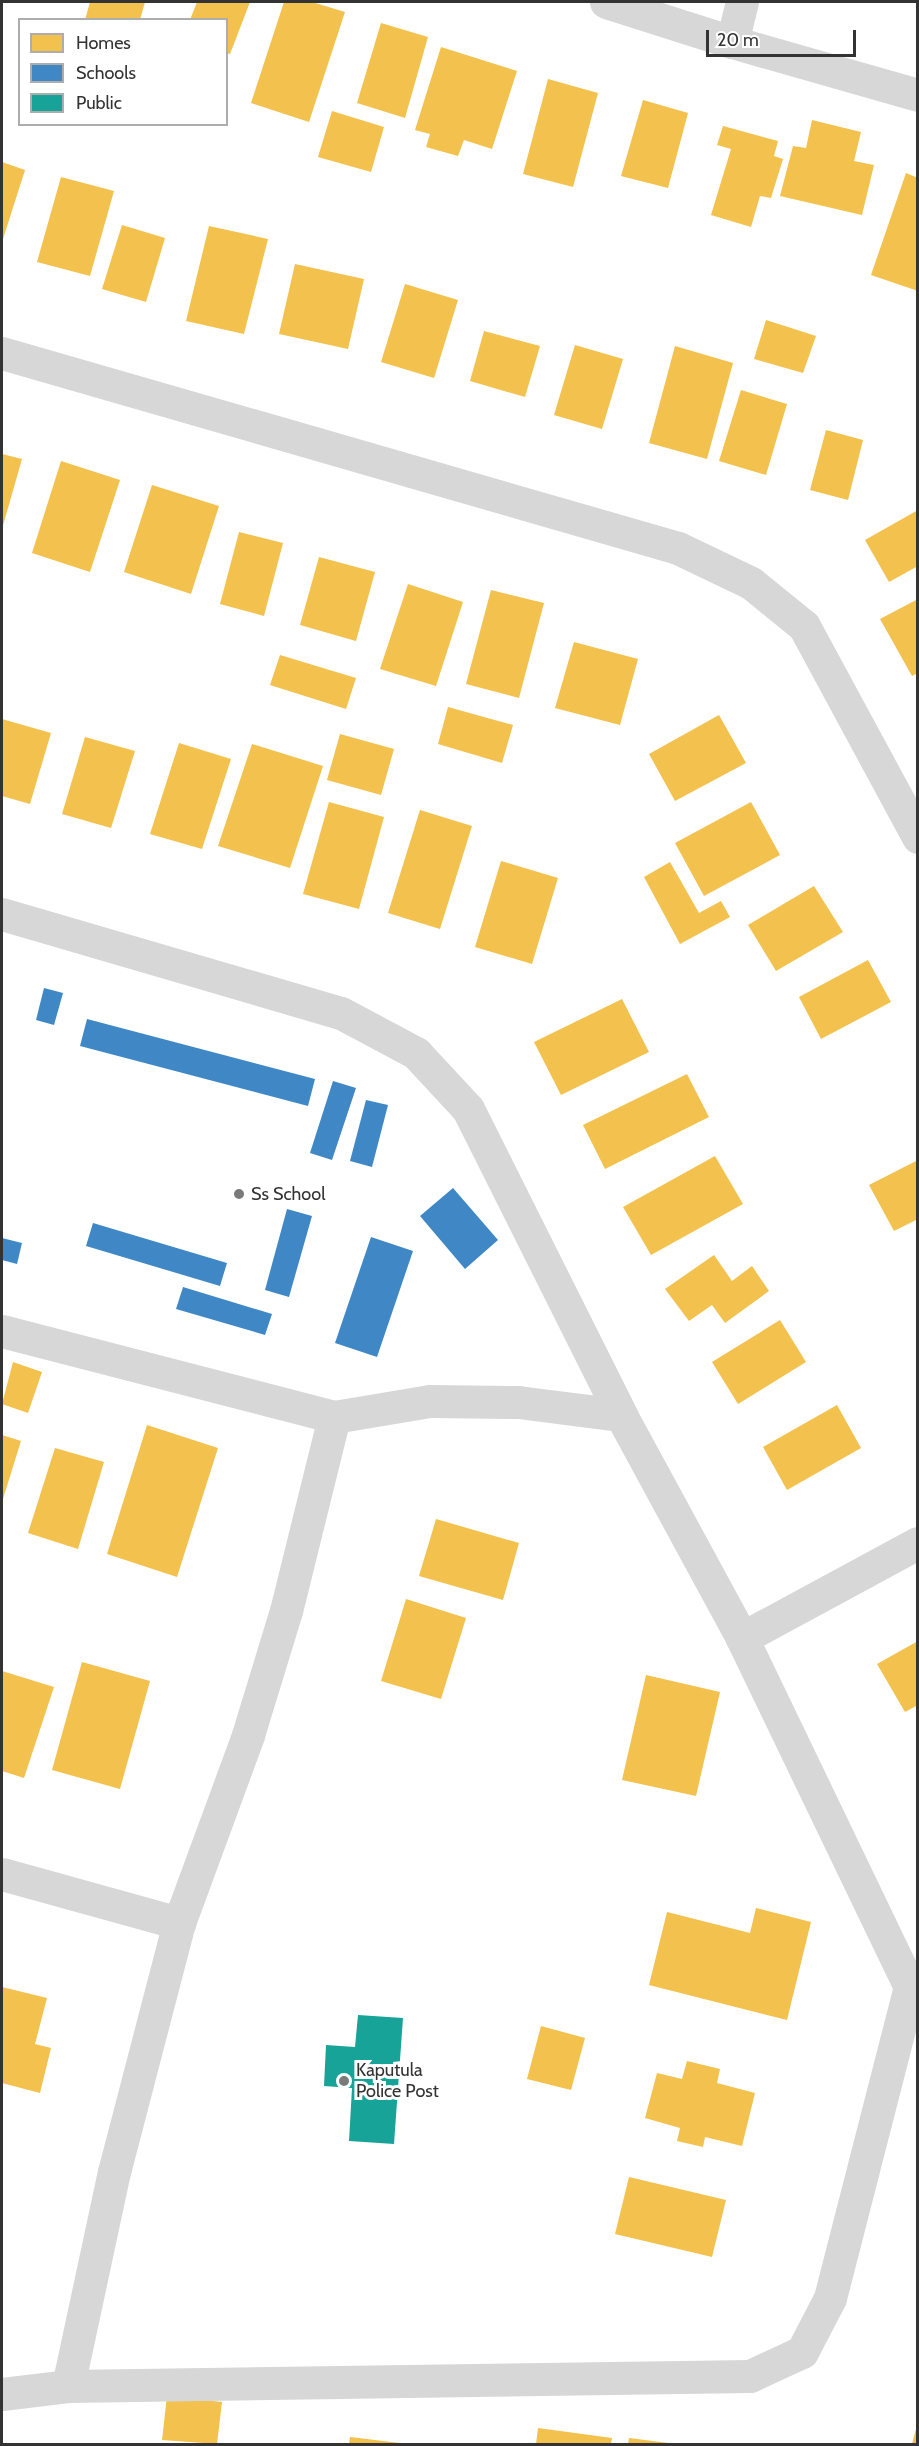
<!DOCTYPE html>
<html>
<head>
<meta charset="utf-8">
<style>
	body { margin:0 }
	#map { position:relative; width:919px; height:2446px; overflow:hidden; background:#fff; font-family:Cabin,sans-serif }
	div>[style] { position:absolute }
	.homes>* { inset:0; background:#f2c14e }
	.schools>* { inset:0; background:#3f88c5 }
	.public>* { inset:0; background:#17a398 }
	.minor>* { height:33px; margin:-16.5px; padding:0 16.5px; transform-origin:16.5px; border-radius:16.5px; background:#d7d7d7 }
	.dots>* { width:16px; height:16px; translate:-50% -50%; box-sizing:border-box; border:3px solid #fff; border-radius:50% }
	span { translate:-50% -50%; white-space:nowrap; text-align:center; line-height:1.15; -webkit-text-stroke:6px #fff; paint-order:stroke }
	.poi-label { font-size:18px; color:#333 }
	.left { translate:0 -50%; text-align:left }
	.frame { position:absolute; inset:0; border:3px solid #333; pointer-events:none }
	.legend { position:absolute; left:18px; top:18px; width:210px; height:108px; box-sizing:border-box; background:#fff; border:2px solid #adadad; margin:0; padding:8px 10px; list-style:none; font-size:18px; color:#333 }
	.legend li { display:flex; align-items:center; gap:12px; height:30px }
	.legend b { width:30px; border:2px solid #adadad }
	.scale { position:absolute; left:706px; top:30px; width:150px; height:27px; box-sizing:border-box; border:3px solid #333; border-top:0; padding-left:8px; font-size:18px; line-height:21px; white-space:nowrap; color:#333; -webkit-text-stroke:4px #fff; paint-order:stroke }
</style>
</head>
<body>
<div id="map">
	<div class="homes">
		<div style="clip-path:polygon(90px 2px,145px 2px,140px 20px,85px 20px)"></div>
		<div style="clip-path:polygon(197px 2px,250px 2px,230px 54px,226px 53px,226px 20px,190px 20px)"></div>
		<div style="clip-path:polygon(284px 2px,312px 2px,345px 12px,309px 122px,251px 103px)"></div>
		<div style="clip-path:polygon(381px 23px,428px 37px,405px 118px,357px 103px)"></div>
		<div style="clip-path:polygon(441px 47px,517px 71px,492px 149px,464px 140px,458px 156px,426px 147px,430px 134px,415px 130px)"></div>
		<div style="clip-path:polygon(548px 79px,598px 93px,573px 187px,523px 174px)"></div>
		<div style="clip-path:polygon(643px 100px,688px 113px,668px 188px,621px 176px)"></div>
		<div style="clip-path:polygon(332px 111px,384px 127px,371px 172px,318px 157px)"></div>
		<div style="clip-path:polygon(812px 120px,861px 132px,854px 161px,874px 165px,862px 215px,780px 196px,793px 146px,806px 148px)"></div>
		<div style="clip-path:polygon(723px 126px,778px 141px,774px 156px,783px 159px,771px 198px,760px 196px,751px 227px,711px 215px,731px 149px,717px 145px)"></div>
		<div style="clip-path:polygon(2px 162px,25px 170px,2px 242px)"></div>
		<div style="clip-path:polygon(906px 173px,918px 178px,918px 291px,871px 275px)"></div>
		<div style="clip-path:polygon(61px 177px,114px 191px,90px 276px,37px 262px)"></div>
		<div style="clip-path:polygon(122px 225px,165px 238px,146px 302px,102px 289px)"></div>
		<div style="clip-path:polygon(209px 226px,268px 239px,244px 334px,186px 321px)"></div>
		<div style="clip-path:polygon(295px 264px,364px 279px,348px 349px,279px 334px)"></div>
		<div style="clip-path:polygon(405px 284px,458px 300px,434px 378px,381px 362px)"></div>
		<div style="clip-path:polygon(766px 320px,816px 336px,803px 373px,754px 359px)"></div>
		<div style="clip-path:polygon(484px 331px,540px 346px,525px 397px,470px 381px)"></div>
		<div style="clip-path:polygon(575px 345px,623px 359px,602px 429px,554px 415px)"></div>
		<div style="clip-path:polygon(675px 346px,733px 363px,707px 459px,649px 443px)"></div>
		<div style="clip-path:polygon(741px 390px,787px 404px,766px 475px,719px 461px)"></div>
		<div style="clip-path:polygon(826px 430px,863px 440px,848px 500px,810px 490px)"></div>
		<div style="clip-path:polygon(2px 454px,22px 459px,2px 529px)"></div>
		<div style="clip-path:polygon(61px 461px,120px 480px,90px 572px,32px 553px)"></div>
		<div style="clip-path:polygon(152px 485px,219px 506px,191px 594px,124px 572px)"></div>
		<div style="clip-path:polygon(918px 510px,918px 566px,889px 582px,865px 540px)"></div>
		<div style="clip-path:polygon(239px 532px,283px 543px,264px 616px,220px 604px)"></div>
		<div style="clip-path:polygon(319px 557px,375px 572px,356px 641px,300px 625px)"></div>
		<div style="clip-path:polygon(408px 584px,463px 602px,436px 686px,380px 669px)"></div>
		<div style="clip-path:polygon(491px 590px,544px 603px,519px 698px,466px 684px)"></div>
		<div style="clip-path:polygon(918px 599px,918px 673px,912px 676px,880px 619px)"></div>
		<div style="clip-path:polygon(574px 642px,638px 659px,620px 725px,555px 708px)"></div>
		<div style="clip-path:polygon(280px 655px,356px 678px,346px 709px,270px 685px)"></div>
		<div style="clip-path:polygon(448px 707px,513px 725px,502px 763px,438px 744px)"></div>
		<div style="clip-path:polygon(719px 715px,746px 763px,675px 801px,649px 754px)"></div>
		<div style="clip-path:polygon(2px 719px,51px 733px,30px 804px,2px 796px)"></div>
		<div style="clip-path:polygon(340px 734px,394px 749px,381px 795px,327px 780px)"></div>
		<div style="clip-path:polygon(85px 737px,135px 751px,111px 828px,62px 814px)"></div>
		<div style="clip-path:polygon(179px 743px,231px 759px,202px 849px,150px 834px)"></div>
		<div style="clip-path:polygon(252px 744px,323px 766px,290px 868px,218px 846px)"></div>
		<div style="clip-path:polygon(329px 802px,384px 817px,359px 909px,303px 894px)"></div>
		<div style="clip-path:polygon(751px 802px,780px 855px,704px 896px,675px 843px)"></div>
		<div style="clip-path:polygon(420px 810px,472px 826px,440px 929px,388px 913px)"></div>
		<div style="clip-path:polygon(501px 861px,558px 878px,532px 964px,475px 947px)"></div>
		<div style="clip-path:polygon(670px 862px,699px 913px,721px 901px,730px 917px,680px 944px,644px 877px)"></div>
		<div style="clip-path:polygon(814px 886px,843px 932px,776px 971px,748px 925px)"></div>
		<div style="clip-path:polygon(868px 960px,891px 1002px,821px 1039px,799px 997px)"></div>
		<div style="clip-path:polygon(622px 999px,649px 1052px,561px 1095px,534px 1042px)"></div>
		<div style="clip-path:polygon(687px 1074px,709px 1117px,605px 1169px,583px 1125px)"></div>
		<div style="clip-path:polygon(715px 1156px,743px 1204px,651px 1255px,623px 1207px)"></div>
		<div style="clip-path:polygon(918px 1160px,918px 1219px,894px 1231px,869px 1185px)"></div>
		<div style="clip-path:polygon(714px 1255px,732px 1281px,752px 1266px,769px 1291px,725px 1323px,712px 1305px,689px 1321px,665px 1289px)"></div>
		<div style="clip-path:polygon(780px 1320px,806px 1362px,738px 1404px,712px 1362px)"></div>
		<div style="clip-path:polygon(13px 1362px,42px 1372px,28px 1413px,2px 1404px)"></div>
		<div style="clip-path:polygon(837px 1405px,861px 1448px,787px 1490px,763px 1447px)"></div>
		<div style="clip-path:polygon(147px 1425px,218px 1448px,177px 1577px,107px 1554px)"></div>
		<div style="clip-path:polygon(2px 1435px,21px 1441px,2px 1502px)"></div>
		<div style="clip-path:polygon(55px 1448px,104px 1462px,78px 1549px,28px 1533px)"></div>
		<div style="clip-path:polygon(436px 1519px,519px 1543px,503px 1600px,419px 1576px)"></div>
		<div style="clip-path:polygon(406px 1599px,466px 1618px,441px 1699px,381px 1681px)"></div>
		<div style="clip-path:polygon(918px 1641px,918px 1705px,905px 1712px,877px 1664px)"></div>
		<div style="clip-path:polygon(82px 1662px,150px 1681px,120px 1789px,52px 1770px)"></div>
		<div style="clip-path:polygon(2px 1671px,54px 1687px,24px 1778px,2px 1771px)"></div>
		<div style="clip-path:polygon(646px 1675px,720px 1692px,696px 1796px,622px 1780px)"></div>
		<div style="clip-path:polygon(756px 1908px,811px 1922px,787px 2020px,649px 1985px,667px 1912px,750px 1933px)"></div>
		<div style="clip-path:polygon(2px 1987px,47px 1998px,35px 2044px,51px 2048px,40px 2093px,2px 2083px)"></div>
		<div style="clip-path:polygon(541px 2026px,585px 2038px,571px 2090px,527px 2079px)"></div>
		<div style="clip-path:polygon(687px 2061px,720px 2069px,717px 2083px,755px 2093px,742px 2146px,705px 2137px,703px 2147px,677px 2141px,680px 2128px,645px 2118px,657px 2073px,682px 2079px)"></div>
		<div style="clip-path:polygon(629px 2177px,726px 2200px,712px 2257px,615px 2234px)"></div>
		<div style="clip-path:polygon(167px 2396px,222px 2402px,217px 2444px,162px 2440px)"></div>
		<div style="clip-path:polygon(917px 2425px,918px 2444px,912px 2444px)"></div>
		<div style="clip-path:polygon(538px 2428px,612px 2438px,611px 2444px,536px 2444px)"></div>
		<div style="clip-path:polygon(350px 2437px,400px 2443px,399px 2444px,349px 2444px)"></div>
		<div style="clip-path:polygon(629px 2438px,669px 2443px,669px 2444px,628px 2444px)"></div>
	</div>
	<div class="schools">
		<div style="clip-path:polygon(44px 988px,63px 993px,54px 1025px,36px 1020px)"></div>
		<div style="clip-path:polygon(87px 1019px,315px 1079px,308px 1106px,80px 1046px)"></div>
		<div style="clip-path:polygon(333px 1081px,356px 1088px,332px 1160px,310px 1153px)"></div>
		<div style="clip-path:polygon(366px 1100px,388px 1105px,372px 1167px,350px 1161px)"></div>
		<div style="clip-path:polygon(453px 1188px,498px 1240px,465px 1269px,420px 1216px)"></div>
		<div style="clip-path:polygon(287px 1209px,312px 1216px,289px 1297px,265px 1290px)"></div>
		<div style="clip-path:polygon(93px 1223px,227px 1263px,220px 1286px,86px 1246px)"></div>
		<div style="clip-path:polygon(371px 1237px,413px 1251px,377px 1357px,335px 1343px)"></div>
		<div style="clip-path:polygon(2px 1238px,22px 1243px,17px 1264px,2px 1260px)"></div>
		<div style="clip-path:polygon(183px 1287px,272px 1314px,265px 1335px,176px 1309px)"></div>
	</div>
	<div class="public">
		<div style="clip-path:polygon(358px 2015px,403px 2018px,394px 2144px,349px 2141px,352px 2088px,324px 2086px,326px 2045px,355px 2047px)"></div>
	</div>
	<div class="minor">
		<div style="left:606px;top:2px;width:132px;rotate:17.6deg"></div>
		<div style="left:732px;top:42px;width:193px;rotate:15.9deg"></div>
		<div style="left:732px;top:42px;width:41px;rotate:-76deg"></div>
		<div style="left:2px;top:353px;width:704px;rotate:16.09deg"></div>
		<div style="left:678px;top:548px;width:81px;rotate:25.6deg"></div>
		<div style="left:751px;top:583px;width:68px;rotate:39.1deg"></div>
		<div style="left:804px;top:626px;width:240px;rotate:61.6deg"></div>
		<div style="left:2px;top:914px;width:353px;rotate:16.3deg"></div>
		<div style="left:341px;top:1013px;width:85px;rotate:28.1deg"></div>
		<div style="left:416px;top:1053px;width:76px;rotate:47.1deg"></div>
		<div style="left:468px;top:1109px;width:342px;rotate:63.4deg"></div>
		<div style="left:621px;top:1415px;width:254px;rotate:61.5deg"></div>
		<div style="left:742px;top:1638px;width:387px;rotate:64.3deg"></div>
		<div style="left:910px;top:1987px;width:9px;rotate:27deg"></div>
		<div style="left:2px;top:1331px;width:343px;rotate:14.5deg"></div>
		<div style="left:334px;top:1417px;width:97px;rotate:-9.5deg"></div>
		<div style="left:430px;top:1401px;width:88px;rotate:0.7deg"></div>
		<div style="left:518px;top:1402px;width:104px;rotate:7.2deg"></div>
		<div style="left:742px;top:1638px;width:200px;rotate:-28.4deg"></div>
		<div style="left:2px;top:1874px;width:184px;rotate:15.5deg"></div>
		<div style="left:68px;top:2386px;width:219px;rotate:-77.9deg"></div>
		<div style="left:114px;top:2172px;width:257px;rotate:-75.4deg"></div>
		<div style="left:179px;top:1923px;width:200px;rotate:-69.8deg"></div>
		<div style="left:248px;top:1735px;width:130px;rotate:-73deg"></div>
		<div style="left:286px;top:1611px;width:200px;rotate:-76.1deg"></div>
		<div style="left:2px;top:2394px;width:66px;rotate:-6.9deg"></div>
		<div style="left:68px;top:2386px;width:682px;rotate:-0.84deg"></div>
		<div style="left:750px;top:2376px;width:57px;rotate:-24.8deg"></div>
		<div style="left:802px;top:2352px;width:61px;rotate:-62.6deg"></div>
		<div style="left:830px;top:2298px;width:321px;rotate:-75.6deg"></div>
	</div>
	<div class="dots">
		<div style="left:239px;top:1194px;background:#7a7a7a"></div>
		<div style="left:344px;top:2081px;background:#7a7a7a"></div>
	</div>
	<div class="poi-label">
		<span class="left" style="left:251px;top:1194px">Ss School</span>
		<span class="left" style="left:356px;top:2081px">Kaputula<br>Police Post</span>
	</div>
	<div class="frame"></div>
	<ul class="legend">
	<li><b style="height:16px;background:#f2c14e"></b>Homes</li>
	<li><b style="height:16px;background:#3f88c5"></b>Schools</li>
	<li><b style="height:16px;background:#17a398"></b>Public</li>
	</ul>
	<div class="scale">20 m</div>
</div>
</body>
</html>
